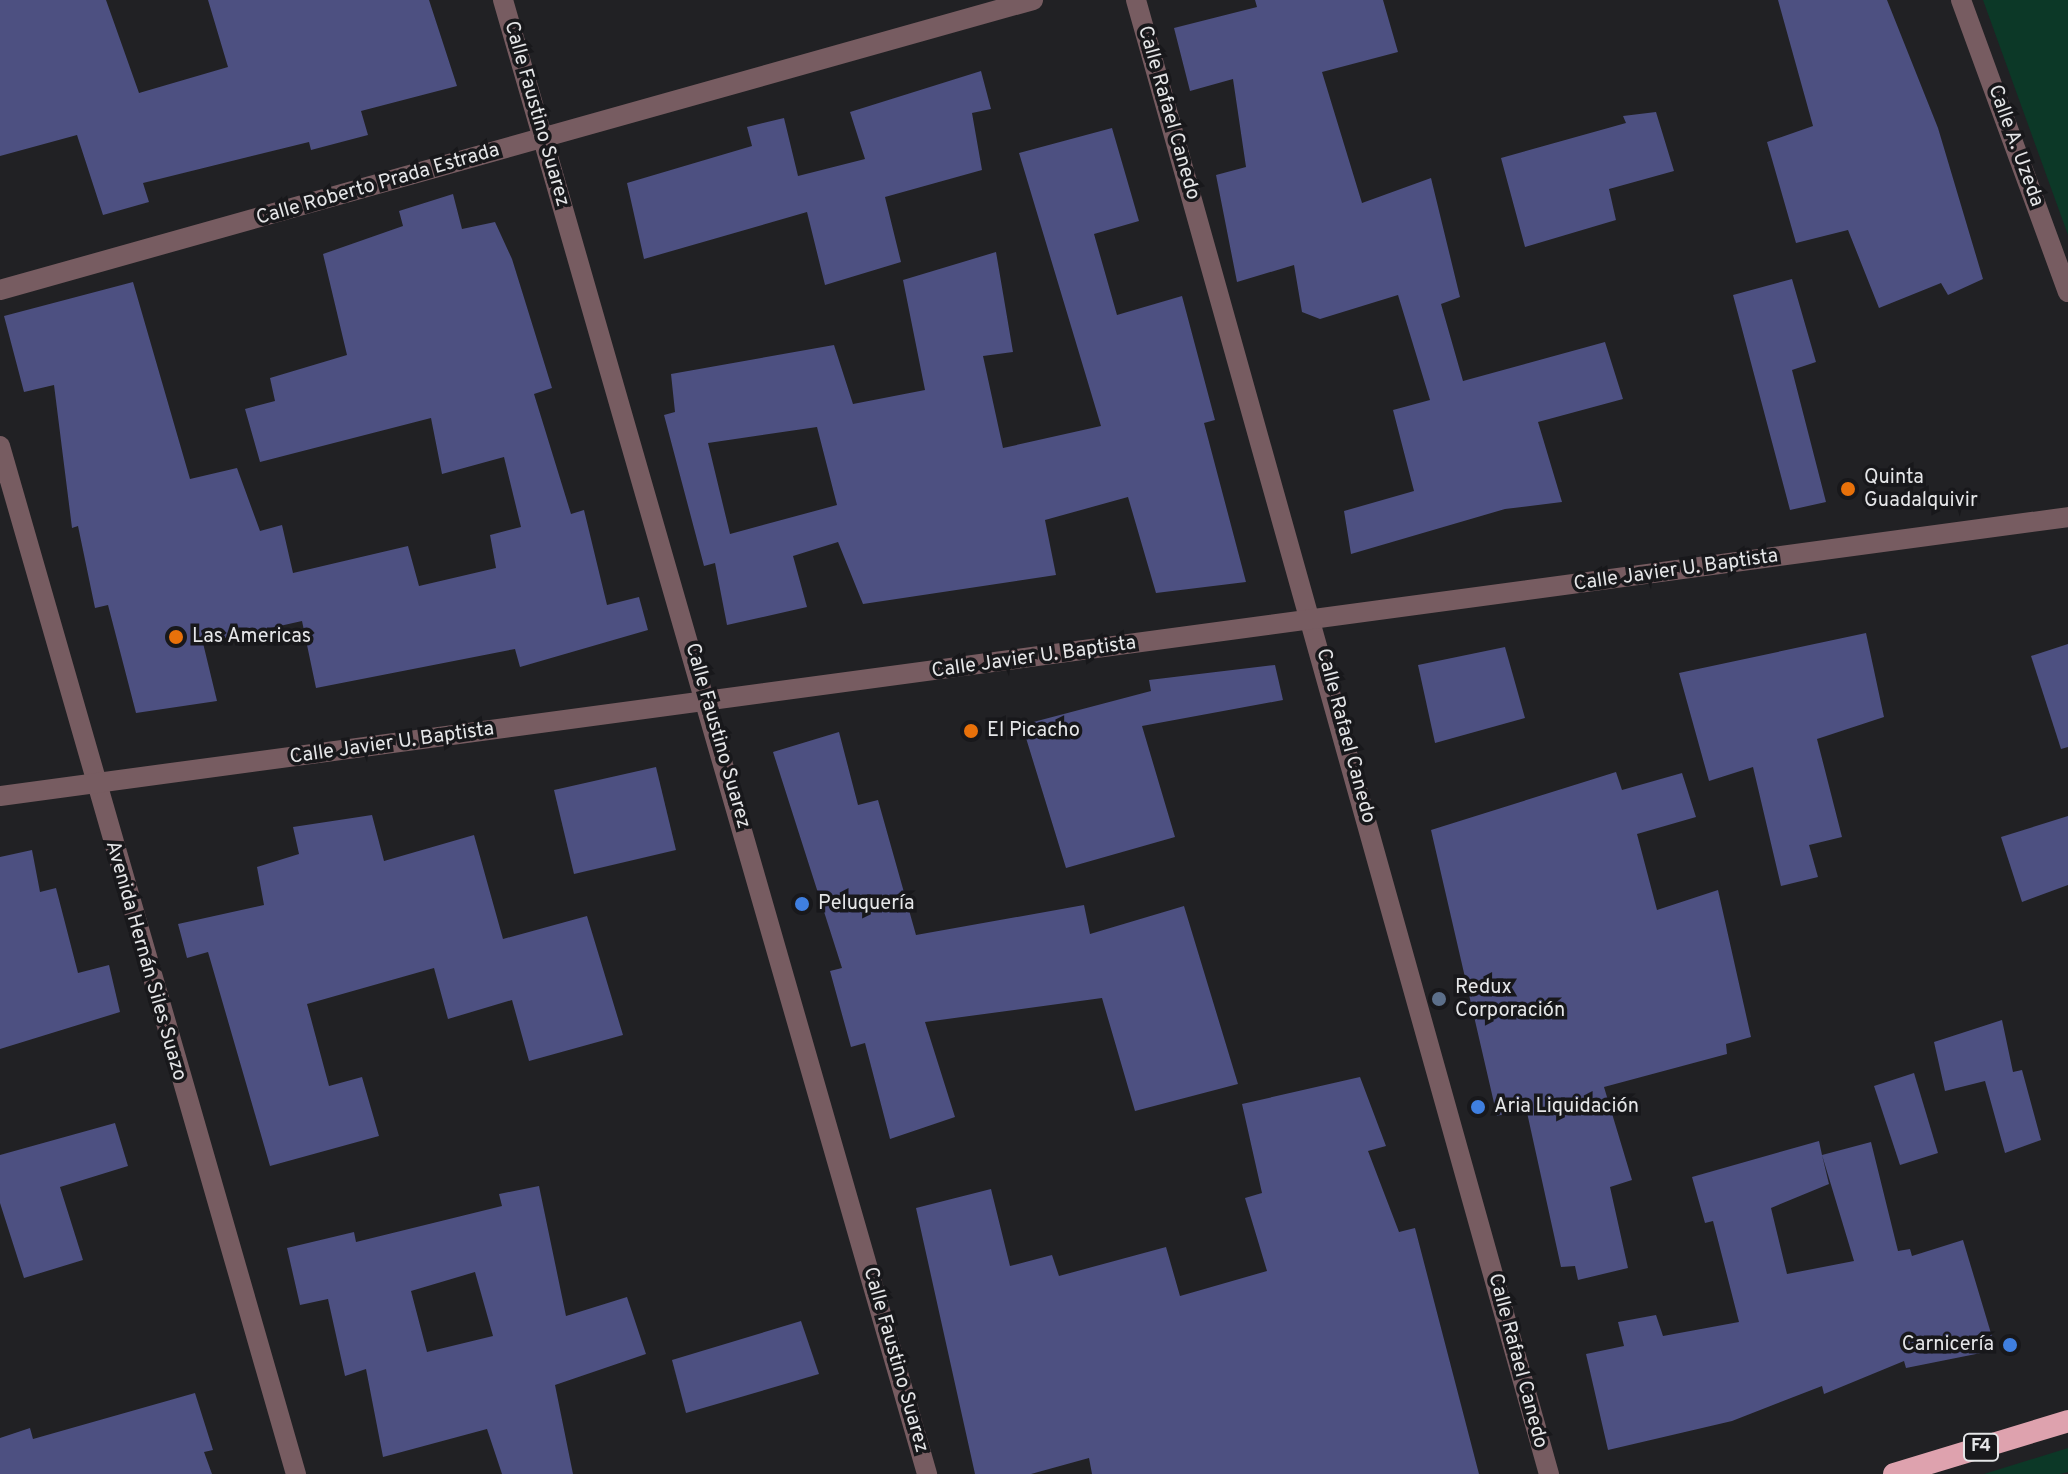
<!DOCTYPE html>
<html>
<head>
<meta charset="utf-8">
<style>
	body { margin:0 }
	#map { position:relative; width:2068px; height:1474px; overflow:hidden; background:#212124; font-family:Overpass,sans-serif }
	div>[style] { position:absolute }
	.green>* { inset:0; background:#0c3827 }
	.building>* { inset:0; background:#4d5081 }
	.minor>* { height:20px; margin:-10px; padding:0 10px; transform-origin:10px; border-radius:10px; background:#775c61 }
	.trunk>* { height:22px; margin:-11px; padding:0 11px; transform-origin:11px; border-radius:11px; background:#dea2ae }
	.dots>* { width:22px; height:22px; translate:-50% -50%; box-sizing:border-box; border:4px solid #18181b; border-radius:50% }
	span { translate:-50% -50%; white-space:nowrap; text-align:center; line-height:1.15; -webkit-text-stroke:7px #18181b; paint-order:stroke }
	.shield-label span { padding:2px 6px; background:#18181b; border:2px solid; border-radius:6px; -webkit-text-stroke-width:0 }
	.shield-label { font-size:18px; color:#e5e6e8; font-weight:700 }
	.street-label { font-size:20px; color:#e5e6e8 }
	.poi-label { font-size:20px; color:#e5e6e8 }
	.left { translate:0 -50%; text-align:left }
	.right { translate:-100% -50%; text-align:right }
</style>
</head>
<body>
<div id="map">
	<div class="green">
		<div style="clip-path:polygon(1983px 0,2068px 0,2068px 235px)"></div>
		<div style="clip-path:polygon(2068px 1448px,2068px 1472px,2060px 1474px,1984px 1474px)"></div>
	</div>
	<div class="building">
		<div style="clip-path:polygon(0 0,106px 0,139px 93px,228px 67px,208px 0,429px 0,457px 86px,361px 111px,368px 135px,311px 150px,309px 142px,143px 183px,149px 202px,103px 215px,77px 135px,0 156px)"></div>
		<div style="clip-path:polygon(1255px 0,1383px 0,1398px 52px,1322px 72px,1362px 203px,1431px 178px,1460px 297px,1441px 304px,1463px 381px,1605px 342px,1623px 399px,1538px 422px,1562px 502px,1505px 509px,1351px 554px,1344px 511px,1414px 491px,1393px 410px,1430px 400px,1398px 295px,1320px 319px,1302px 312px,1294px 265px,1237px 282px,1216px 175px,1246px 167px,1233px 79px,1190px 91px,1174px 28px,1257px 7px)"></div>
		<div style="clip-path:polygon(1778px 0,1887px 0,1938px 128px,1983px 279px,1948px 295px,1941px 283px,1879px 308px,1848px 230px,1796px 243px,1767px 142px,1813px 126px)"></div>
		<div style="clip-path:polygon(981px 71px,991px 109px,972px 113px,982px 170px,885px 197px,901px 262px,825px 285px,807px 212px,644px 259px,627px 183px,752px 146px,747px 127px,784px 118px,798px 176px,865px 159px,850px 112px)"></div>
		<div style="clip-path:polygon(1656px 112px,1674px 171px,1609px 189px,1616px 220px,1525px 247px,1501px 158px,1626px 123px,1623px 116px)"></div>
		<div style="clip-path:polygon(evenodd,1112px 128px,1139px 221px,1094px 234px,1117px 315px,1182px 296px,1215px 420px,1204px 423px,1246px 582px,1156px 593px,1128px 497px,1045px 520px,1056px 575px,863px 604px,838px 542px,793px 556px,807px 607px,727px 625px,715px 563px,704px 566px,664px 415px,675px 412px,671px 374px,834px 345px,853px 404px,925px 390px,903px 280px,996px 252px,1013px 352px,983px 356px,1003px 448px,1101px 426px,1019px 153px,1112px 128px,817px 427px,837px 505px,730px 534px,708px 443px,817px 427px)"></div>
		<div style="clip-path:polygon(453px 194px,462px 229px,495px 222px,512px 259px,552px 388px,534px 394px,571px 514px,584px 510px,607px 605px,639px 597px,648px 630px,520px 667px,515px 649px,316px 688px,302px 621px,203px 643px,217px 701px,136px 713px,108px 605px,95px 608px,78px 526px,72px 528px,54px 385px,24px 392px,4px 316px,133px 282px,190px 479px,237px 468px,260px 531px,282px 525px,293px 573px,408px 546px,419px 586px,496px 568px,490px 535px,521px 527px,504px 457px,442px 474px,431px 418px,260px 462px,245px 409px,275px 401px,270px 378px,347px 355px,323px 254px,403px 226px,399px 211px)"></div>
		<div style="clip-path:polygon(1792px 279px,1816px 362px,1792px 370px,1826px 502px,1790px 510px,1733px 295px)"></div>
		<div style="clip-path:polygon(1866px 633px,1884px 717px,1817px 739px,1842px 837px,1809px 845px,1818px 877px,1781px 886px,1753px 767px,1709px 781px,1679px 673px)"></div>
		<div style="clip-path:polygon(2068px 644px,2068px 747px,2061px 749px,2031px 656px)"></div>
		<div style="clip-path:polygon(1505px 647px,1525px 718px,1435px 743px,1418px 665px)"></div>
		<div style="clip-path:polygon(1275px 665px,1283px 700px,1142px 726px,1175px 837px,1066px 868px,1022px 725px,1151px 691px,1149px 680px)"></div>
		<div style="clip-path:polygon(839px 732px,858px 805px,878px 800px,916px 935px,1084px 905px,1090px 934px,1184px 906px,1238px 1084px,1135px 1111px,1102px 998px,925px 1022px,955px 1117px,890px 1139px,865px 1043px,851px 1047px,830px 971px,842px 968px,773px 752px)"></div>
		<div style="clip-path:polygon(656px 767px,676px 850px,574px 874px,554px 790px)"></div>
		<div style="clip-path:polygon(1616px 772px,1622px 790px,1682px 773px,1696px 817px,1637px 834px,1657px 910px,1718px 890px,1751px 1037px,1726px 1044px,1727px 1054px,1604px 1087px,1632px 1180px,1610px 1187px,1628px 1268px,1578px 1280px,1575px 1266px,1561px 1267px,1526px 1108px,1497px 1116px,1431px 830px)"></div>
		<div style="clip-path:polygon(372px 815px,384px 861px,474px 835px,503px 939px,587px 916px,623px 1035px,529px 1061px,512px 1000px,448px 1019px,434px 968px,307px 1004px,329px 1086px,362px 1077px,379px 1136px,270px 1166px,208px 952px,187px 958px,178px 924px,264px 905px,257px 867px,299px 854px,293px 827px)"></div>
		<div style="clip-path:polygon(2068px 816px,2068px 885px,2022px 902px,2001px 837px)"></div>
		<div style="clip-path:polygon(32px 850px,40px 892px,56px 888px,78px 973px,109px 965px,120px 1012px,0 1049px,0 857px)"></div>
		<div style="clip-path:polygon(2002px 1020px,2013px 1072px,2022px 1070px,2041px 1140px,2005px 1153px,1985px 1081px,1945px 1091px,1934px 1042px)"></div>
		<div style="clip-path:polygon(1914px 1073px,1938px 1153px,1900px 1165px,1874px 1086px)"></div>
		<div style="clip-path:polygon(1360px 1077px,1386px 1146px,1368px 1151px,1399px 1232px,1415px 1228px,1479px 1474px,1092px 1474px,1089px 1458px,1031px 1474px,975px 1474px,916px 1208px,991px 1189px,1010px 1266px,1052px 1255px,1059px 1276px,1166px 1247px,1180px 1296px,1267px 1271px,1245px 1198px,1262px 1193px,1242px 1104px)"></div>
		<div style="clip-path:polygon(115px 1123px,128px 1166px,60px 1187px,83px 1260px,24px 1278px,0 1203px,0 1155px)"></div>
		<div style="clip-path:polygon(evenodd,1819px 1141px,1822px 1155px,1871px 1142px,1898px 1251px,1910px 1249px,1912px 1256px,1963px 1240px,1996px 1350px,1906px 1368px,1904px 1361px,1824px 1394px,1822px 1386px,1732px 1421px,1608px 1450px,1586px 1354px,1624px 1346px,1618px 1322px,1656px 1315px,1663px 1336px,1739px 1322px,1713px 1221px,1705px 1223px,1692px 1177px,1819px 1141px,1822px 1155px,1854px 1261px,1787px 1274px,1771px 1208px,1829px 1184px,1822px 1155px)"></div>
		<div style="clip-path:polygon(evenodd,539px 1186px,566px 1316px,627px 1297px,646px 1354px,555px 1385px,573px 1474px,502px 1474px,487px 1429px,383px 1457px,366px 1369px,345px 1376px,328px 1299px,300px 1305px,287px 1248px,354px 1232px,356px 1242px,502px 1206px,499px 1194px,539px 1186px,475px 1272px,493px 1336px,427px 1352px,411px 1291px,475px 1272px)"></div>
		<div style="clip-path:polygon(801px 1321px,819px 1374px,686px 1413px,672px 1360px)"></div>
		<div style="clip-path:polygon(195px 1393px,213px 1450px,204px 1452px,212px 1474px,0 1474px,0 1438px,30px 1428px,33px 1439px)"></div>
	</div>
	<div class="minor">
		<div style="left:503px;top:0;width:1534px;rotate:73.95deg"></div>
		<div style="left:1136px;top:0;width:1531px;rotate:74.35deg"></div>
		<div style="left:1961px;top:0;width:311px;rotate:69.9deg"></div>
		<div style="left:0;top:290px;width:1073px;rotate:-15.68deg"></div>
		<div style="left:0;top:446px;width:1070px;rotate:73.94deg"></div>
		<div style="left:0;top:796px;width:2087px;rotate:-7.68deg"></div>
	</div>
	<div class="trunk">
		<div style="left:1894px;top:1474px;width:182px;rotate:-16.9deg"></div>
	</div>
	<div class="dots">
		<div style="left:1848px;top:489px;background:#e8710a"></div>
		<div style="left:176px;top:637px;background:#e8710a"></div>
		<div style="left:971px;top:731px;background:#e8710a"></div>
		<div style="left:802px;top:904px;background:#3f7fe0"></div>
		<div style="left:1439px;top:999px;background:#5c6f8a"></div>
		<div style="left:1478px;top:1107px;background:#3f7fe0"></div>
		<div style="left:2010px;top:1345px;background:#3f7fe0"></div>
	</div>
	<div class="shield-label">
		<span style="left:1981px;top:1447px">F4</span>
	</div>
	<div class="street-label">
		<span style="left:1168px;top:113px;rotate:74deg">Calle Rafael Canedo</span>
		<span style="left:536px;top:114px;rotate:74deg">Calle Faustino Suarez</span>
		<span style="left:2015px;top:146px;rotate:70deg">Calle A. Uzeda</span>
		<span style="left:378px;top:185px;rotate:-16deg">Calle Roberto Prada Estrada</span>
		<span style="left:1676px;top:571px;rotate:-8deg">Calle Javier U. Baptista</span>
		<span style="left:1034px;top:658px;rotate:-8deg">Calle Javier U. Baptista</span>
		<span style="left:717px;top:736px;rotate:74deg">Calle Faustino Suarez</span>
		<span style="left:1345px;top:736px;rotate:75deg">Calle Rafael Canedo</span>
		<span style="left:392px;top:744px;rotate:-8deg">Calle Javier U. Baptista</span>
		<span style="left:145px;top:961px;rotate:74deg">Avenida Hernán Siles Suazo</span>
		<span style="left:895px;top:1360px;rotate:74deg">Calle Faustino Suarez</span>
		<span style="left:1517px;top:1361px;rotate:75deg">Calle Rafael Canedo</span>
	</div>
	<div class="poi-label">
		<span class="left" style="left:1864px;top:490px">Quinta<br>Guadalquivir</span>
		<span class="left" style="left:192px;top:637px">Las Americas</span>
		<span class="left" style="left:987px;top:731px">El Picacho</span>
		<span class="left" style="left:818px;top:904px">Peluquería</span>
		<span class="left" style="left:1455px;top:1000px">Redux<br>Corporación</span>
		<span class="left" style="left:1494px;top:1107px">Aria Liquidación</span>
		<span class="right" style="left:1994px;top:1345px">Carnicería</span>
	</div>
</div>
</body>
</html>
